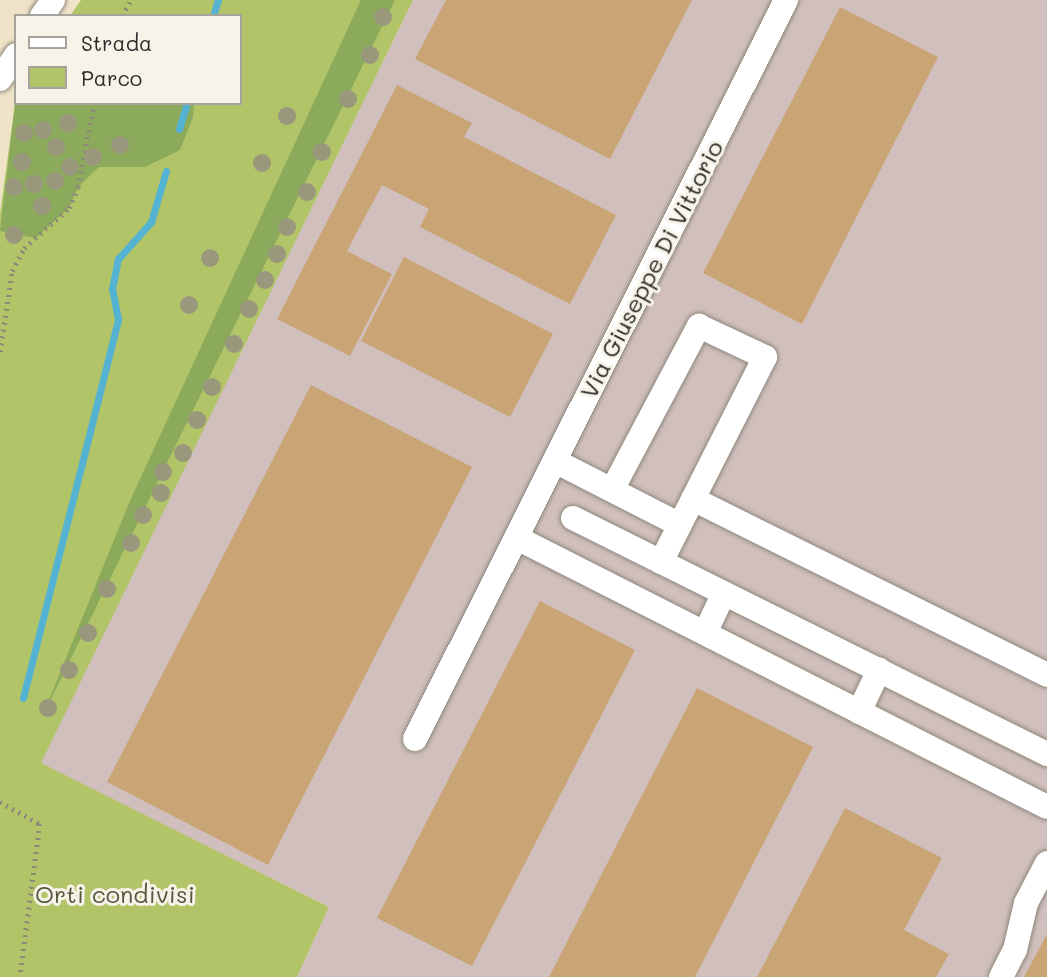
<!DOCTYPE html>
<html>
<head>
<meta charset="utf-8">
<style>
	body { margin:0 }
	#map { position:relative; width:1047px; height:977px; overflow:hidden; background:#efe4c8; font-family:Mali,sans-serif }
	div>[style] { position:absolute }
	.industrial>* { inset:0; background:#d1bfbe }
	.green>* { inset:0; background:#b1c467 }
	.forest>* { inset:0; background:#8caa5c }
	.stream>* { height:7px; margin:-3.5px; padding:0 3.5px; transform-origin:3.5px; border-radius:3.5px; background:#54b2d2 }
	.building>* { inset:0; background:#c9a576 }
	.path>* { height:4.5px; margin-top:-2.25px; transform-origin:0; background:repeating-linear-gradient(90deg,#8d887a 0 2px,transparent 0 7px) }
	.roads { filter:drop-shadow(0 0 2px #8d887a) drop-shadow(0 0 2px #8d887a) }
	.minor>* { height:24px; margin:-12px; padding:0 12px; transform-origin:12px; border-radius:12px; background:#fff }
	.trees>* { width:18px; height:18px; margin:-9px; border-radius:50%; background:#99987c }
	span { translate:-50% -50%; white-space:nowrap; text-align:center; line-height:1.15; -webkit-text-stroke:6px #f7f3e8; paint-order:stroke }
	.street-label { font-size:24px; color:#2b2b2b }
	.park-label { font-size:24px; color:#53593d }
	.legend { position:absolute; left:14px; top:14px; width:228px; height:91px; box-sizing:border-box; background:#f7f3e8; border:2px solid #a5a39c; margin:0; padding:9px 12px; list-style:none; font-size:21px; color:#2b2b2b }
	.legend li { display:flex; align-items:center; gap:14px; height:35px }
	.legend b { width:35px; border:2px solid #a5a39c }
</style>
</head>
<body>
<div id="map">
	<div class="industrial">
		<div style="clip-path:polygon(413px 0,1047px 0,1047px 977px,297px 977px,329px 907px,40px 763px)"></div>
	</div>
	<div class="green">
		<div style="clip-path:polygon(81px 0,413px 0,41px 763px,329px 907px,297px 977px,0 977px,0 214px,16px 96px,16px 103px,240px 103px,240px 16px,70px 16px)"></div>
	</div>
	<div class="forest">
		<div style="clip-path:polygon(361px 0,395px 0,42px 717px,129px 503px)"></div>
		<div style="clip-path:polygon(16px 96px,16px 103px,194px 103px,193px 117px,180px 150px,145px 167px,99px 167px,78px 187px,69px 208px,36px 238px,0 231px)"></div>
	</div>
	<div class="stream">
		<div style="left:213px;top:16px;width:17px;rotate:-73deg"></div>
		<div style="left:179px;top:129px;width:27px;rotate:-73deg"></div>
		<div style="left:23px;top:698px;width:391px;rotate:-75.9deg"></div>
		<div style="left:118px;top:319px;width:31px;rotate:-101deg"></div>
		<div style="left:112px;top:289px;width:31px;rotate:-79deg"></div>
		<div style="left:118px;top:259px;width:50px;rotate:-48.3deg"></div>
		<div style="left:151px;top:222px;width:53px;rotate:-73.6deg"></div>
	</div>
	<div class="building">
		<div style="clip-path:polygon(446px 0,692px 0,610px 159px,415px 59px)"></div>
		<div style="clip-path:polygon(840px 7px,938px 57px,802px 324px,703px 273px)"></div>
		<div style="clip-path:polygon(397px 85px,472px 123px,464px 137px,616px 215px,570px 304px,420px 227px,429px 209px,382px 185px,347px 251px,392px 274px,350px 356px,277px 319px)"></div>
		<div style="clip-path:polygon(404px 257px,553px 334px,510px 417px,361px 341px)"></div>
		<div style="clip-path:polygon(311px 385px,472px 467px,268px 865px,107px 782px)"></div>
		<div style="clip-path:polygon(540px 601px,635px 650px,472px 966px,377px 918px)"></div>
		<div style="clip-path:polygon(697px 688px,813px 747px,695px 977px,549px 977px)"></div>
		<div style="clip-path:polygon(845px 808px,942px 858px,904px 930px,949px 954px,936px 977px,757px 977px)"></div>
		<div style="clip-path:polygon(1047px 934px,1047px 977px,1024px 977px)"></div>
	</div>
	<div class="path">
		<div style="left:122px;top:16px;width:18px;rotate:-61deg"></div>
		<div style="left:0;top:352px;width:82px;rotate:-81.6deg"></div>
		<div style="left:12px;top:271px;width:26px;rotate:-62deg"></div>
		<div style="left:24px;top:248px;width:60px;rotate:-41.6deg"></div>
		<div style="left:69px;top:208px;width:23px;rotate:-67deg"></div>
		<div style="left:78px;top:187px;width:86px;rotate:-79.2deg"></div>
		<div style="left:0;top:802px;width:46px;rotate:28.8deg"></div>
		<div style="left:40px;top:824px;width:154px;rotate:97.4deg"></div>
	</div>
	<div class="roads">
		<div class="minor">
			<div style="left:42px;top:16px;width:19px;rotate:-55deg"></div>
			<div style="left:0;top:79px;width:29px;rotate:-56deg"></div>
			<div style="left:555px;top:461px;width:140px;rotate:27.1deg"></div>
			<div style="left:612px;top:490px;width:186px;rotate:-62.1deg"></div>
			<div style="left:699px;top:326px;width:73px;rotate:25.2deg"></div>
			<div style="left:765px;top:357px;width:230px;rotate:116.9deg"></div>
			<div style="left:693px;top:499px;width:395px;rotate:26.4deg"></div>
			<div style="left:573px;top:518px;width:530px;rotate:26.47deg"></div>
			<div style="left:517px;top:538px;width:594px;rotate:26.91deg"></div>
			<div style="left:705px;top:633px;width:44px;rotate:-64.6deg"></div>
			<div style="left:859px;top:712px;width:47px;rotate:-64.5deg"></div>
			<div style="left:415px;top:739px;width:827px;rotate:-63.34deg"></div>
			<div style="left:1001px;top:977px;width:30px;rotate:-63deg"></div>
			<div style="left:1015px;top:950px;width:48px;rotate:-76.8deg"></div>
			<div style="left:1026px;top:903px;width:45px;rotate:-62.3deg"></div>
		</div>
	</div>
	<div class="trees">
		<div style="left:383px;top:17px"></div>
		<div style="left:370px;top:55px"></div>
		<div style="left:348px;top:99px"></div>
		<div style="left:287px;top:116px"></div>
		<div style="left:68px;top:123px"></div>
		<div style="left:43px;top:130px"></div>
		<div style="left:24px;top:133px"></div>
		<div style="left:120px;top:145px"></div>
		<div style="left:56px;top:147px"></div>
		<div style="left:322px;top:152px"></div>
		<div style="left:93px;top:157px"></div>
		<div style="left:22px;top:162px"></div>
		<div style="left:262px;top:163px"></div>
		<div style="left:70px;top:167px"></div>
		<div style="left:55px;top:181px"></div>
		<div style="left:34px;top:184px"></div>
		<div style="left:14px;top:187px"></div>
		<div style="left:307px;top:192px"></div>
		<div style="left:42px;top:206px"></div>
		<div style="left:287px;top:227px"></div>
		<div style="left:14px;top:235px"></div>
		<div style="left:277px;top:254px"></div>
		<div style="left:210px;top:258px"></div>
		<div style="left:265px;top:280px"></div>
		<div style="left:189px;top:305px"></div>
		<div style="left:249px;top:309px"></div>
		<div style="left:234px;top:344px"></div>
		<div style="left:212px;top:387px"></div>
		<div style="left:197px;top:420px"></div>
		<div style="left:183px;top:453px"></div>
		<div style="left:163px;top:472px"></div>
		<div style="left:161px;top:493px"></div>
		<div style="left:143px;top:515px"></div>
		<div style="left:131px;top:543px"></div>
		<div style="left:107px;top:589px"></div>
		<div style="left:88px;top:633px"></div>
		<div style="left:69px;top:670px"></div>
		<div style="left:48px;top:708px"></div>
	</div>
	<div class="street-label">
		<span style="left:651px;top:269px;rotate:-63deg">Via Giuseppe Di Vittorio</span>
	</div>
	<div class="park-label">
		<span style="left:115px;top:894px">Orti condivisi</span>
	</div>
	<ul class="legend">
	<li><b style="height:9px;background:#fff"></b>Strada</li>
	<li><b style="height:19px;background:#b1c467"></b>Parco</li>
	</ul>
</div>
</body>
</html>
